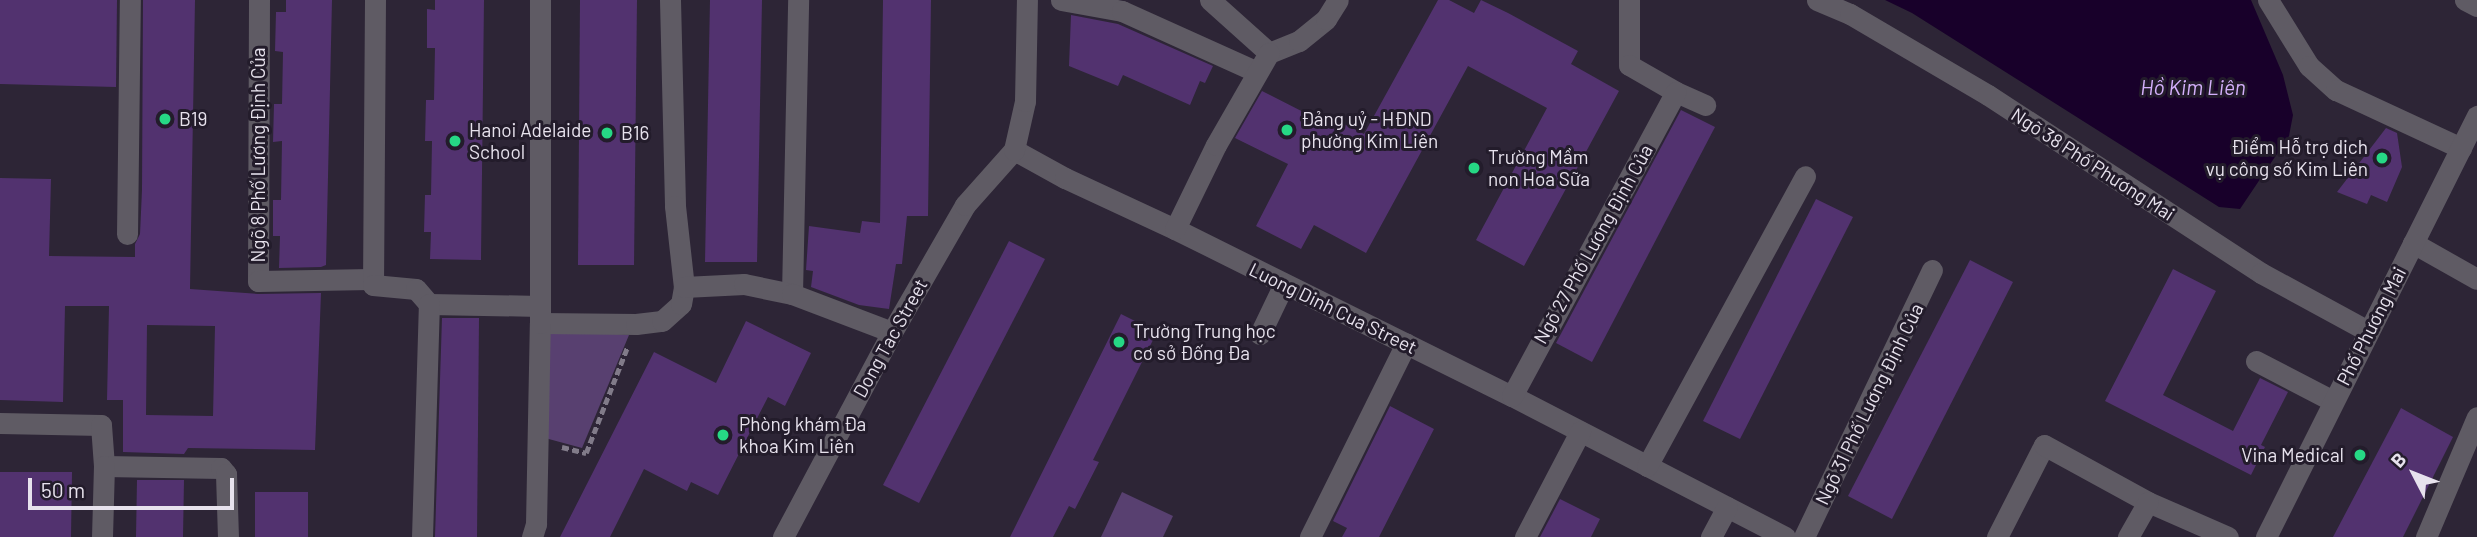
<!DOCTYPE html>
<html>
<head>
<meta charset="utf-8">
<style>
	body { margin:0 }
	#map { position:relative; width:2477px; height:537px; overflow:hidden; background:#2d2536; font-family:Barlow,sans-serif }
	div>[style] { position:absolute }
	.green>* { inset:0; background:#584070 }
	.water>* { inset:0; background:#18002a }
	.building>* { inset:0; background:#52326f }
	.path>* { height:4.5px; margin-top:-2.25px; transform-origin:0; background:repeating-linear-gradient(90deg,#817b89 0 7px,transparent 0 10.5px) }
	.minor>* { height:21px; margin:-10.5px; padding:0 10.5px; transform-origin:10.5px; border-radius:10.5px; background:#5f5b64 }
	.dots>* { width:19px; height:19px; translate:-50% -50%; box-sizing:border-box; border:4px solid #231c2b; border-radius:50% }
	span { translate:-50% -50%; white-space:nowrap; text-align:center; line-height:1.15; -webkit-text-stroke:6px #231c2b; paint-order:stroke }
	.poi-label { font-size:19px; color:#e7e2ed }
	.left { translate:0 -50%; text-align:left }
	.right { translate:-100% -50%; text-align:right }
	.street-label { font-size:19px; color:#e7e2ed }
	.water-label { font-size:21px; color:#d4b0fb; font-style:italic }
	.north { position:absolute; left:2379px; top:439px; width:70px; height:70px; -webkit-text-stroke:5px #231c2b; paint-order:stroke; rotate:312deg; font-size:19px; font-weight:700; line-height:28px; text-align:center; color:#e7e2ed }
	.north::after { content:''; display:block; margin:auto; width:24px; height:32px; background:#e7e2ed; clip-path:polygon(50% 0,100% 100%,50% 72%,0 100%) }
	.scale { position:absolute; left:28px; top:478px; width:206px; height:32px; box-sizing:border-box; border:4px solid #e7e2ed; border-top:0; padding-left:9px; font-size:21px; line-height:24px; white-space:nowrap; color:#e7e2ed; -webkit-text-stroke:5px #231c2b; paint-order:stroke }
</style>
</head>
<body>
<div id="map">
	<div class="green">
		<div style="clip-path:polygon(547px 328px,629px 335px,582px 448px,545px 438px)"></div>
		<div style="clip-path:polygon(1122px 492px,1173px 516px,1163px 537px,1101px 537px)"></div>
	</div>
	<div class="water">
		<div style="clip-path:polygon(1885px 0,2251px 0,2283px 75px,2293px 115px,2289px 136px,2240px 209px,2219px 207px,1912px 13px)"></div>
	</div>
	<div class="building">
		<div style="clip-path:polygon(0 0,117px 0,116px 87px,0 84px)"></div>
		<div style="clip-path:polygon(evenodd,143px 0,195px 0,190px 289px,258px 294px,321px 293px,315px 450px,188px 448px,184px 454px,123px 452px,123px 400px,107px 400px,109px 306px,65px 306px,63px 402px,0 400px,0 178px,51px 179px,49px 256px,135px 257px,135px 244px,140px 234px,142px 190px,143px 0,147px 325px,215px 326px,213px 416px,146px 415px,147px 325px)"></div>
		<div style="clip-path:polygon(286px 0,332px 0,326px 265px,321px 267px,279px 268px,280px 236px,273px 236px,273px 200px,281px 200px,282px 141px,273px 142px,274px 104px,282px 104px,283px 52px,275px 51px,276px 12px,286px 12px)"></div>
		<div style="clip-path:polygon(435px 0,484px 0,481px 260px,430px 259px,431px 232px,424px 232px,425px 195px,431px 195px,432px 141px,425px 141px,426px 100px,434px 100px,435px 48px,427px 48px,427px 9px,435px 10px)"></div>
		<div style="clip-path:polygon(580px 0,637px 0,634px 265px,578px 265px)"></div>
		<div style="clip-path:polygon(710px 0,762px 0,757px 262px,705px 262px)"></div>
		<div style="clip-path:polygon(883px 0,931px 0,928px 216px,907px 216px,902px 264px,896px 264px,889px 309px,859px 305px,811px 287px,813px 271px,806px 270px,809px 226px,860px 233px,862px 221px,880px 223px)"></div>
		<div style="clip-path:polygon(1438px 0,1449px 0,1474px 13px,1481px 0,1508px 13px,1578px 51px,1571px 64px,1619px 91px,1524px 266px,1476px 240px,1547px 108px,1468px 66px,1366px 253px,1314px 225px,1301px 249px,1256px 226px,1288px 164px,1235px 138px,1262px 91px,1321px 121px,1324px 114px,1364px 134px)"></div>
		<div style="clip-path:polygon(1071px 15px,1118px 24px,1213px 66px,1205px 83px,1200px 81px,1190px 105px,1123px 75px,1118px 86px,1069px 66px)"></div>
		<div style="clip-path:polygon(1681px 110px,1715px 127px,1592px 362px,1556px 343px)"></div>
		<div style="clip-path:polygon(2386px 128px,2397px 133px,2402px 167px,2387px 202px,2371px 195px,2367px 204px,2337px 192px)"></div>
		<div style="clip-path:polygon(1816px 199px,1853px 217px,1740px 439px,1703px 421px)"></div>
		<div style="clip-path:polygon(1009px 241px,1045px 259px,919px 503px,883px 485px)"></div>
		<div style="clip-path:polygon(1970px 260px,2013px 282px,1892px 519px,1848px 496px)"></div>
		<div style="clip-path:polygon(2173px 269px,2216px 291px,2163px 395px,2233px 431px,2260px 378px,2288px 392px,2261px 445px,2265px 447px,2251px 475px,2105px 401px)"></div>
		<div style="clip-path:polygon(1121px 314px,1157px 332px,1093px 460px,1099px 462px,1075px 509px,1069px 506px,1053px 537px,1010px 537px)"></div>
		<div style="clip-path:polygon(442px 318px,479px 318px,477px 537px,435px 537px)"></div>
		<div style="clip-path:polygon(746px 321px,811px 353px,785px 406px,768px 397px,718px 495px,691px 482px,687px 491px,644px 469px,610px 537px,560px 537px,654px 352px,716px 383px)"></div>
		<div style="clip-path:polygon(1390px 406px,1434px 429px,1379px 537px,1342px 537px,1347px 528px,1333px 521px)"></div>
		<div style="clip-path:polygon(2401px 408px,2453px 437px,2403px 537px,2333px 537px)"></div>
		<div style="clip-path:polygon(0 472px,72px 472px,71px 537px,0 537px)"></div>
		<div style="clip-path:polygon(137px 480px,184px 480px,183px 537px,136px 537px)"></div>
		<div style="clip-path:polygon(255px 492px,308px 492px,308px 537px,255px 537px)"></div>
		<div style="clip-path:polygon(1560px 499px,1600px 519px,1591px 537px,1540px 537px)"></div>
	</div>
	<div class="path">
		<div style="left:562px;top:447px;width:25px;rotate:14deg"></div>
		<div style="left:586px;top:453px;width:113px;rotate:-68.7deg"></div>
	</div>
	<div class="minor">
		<div style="left:259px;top:0;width:281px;rotate:90.2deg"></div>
		<div style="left:258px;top:281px;width:113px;rotate:-1deg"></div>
		<div style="left:375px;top:0;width:285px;rotate:90.4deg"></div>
		<div style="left:373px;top:285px;width:43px;rotate:5.3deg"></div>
		<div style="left:416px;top:289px;width:20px;rotate:49deg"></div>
		<div style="left:429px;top:304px;width:111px;rotate:1deg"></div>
		<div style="left:670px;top:0;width:206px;rotate:88.6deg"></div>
		<div style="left:675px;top:206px;width:81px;rotate:83.7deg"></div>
		<div style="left:1061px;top:0;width:62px;rotate:10.2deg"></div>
		<div style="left:1122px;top:11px;width:148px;rotate:24.3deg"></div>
		<div style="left:1210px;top:0;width:79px;rotate:41.9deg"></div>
		<div style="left:1629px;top:0;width:65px;rotate:90deg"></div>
		<div style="left:1629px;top:65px;width:54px;rotate:29.9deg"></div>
		<div style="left:1676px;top:92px;width:32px;rotate:24deg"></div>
		<div style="left:1817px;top:0;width:36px;rotate:23deg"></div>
		<div style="left:1850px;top:14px;width:160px;rotate:30.4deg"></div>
		<div style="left:1988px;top:95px;width:326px;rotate:33.1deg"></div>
		<div style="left:2261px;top:273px;width:122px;rotate:28.5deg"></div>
		<div style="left:2268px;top:0;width:78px;rotate:58.2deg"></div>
		<div style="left:2309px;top:66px;width:36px;rotate:42deg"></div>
		<div style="left:2336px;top:90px;width:138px;rotate:24.9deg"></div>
		<div style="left:2465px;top:0;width:13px;rotate:27deg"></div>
		<div style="left:1269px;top:53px;width:32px;rotate:-22deg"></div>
		<div style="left:1299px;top:41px;width:35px;rotate:-39deg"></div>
		<div style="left:1326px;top:19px;width:22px;rotate:-58deg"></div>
		<div style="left:1014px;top:150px;width:58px;rotate:28.8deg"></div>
		<div style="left:1065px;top:178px;width:121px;rotate:24.9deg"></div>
		<div style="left:1175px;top:229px;width:376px;rotate:26.4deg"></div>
		<div style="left:1512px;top:396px;width:307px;rotate:27.3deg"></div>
		<div style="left:1175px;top:229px;width:93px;rotate:-64deg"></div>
		<div style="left:1216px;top:145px;width:106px;rotate:-60.1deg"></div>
		<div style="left:127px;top:234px;width:234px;rotate:-89.3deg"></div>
		<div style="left:2413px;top:243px;width:73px;rotate:29.4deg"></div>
		<div style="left:792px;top:294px;width:294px;rotate:-88.8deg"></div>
		<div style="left:540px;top:323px;width:96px;rotate:0.6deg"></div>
		<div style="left:636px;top:324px;width:26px;rotate:-7deg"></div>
		<div style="left:662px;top:321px;width:25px;rotate:-42deg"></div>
		<div style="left:681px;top:304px;width:17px;rotate:-80deg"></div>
		<div style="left:684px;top:287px;width:60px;rotate:-2.9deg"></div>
		<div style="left:744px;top:284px;width:49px;rotate:11.8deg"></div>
		<div style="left:792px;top:294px;width:107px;rotate:20.8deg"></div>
		<div style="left:1260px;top:334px;width:55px;rotate:-64.4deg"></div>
		<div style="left:2256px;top:361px;width:87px;rotate:27.5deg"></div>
		<div style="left:1512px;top:396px;width:345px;rotate:-61.7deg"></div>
		<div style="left:0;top:423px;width:101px;rotate:1.1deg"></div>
		<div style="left:101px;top:425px;width:41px;rotate:85.8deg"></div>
		<div style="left:104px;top:466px;width:117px;rotate:1deg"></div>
		<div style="left:221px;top:468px;width:8px;rotate:50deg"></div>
		<div style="left:226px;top:474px;width:63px;rotate:88.2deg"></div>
		<div style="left:1647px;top:466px;width:330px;rotate:-61.4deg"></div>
		<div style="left:102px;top:537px;width:71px;rotate:-88.4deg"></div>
		<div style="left:422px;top:537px;width:233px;rotate:-88.3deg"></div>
		<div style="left:532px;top:537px;width:14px;rotate:-73deg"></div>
		<div style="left:536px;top:524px;width:201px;rotate:-88.9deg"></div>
		<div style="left:540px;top:323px;width:323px;rotate:-90deg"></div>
		<div style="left:783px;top:537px;width:232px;rotate:-62deg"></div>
		<div style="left:892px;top:332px;width:146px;rotate:-60.1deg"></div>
		<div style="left:965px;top:205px;width:74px;rotate:-48.3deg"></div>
		<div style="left:1014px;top:150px;width:50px;rotate:-77.3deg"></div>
		<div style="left:1025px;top:101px;width:101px;rotate:-88.9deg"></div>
		<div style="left:1310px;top:537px;width:216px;rotate:-63.6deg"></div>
		<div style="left:1525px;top:537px;width:119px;rotate:-62.4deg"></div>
		<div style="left:1711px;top:537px;width:34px;rotate:-62deg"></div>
		<div style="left:1804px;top:537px;width:296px;rotate:-64.4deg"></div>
		<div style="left:1997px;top:537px;width:103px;rotate:-62.9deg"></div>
		<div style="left:2044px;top:445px;width:119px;rotate:28.7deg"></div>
		<div style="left:2148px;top:502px;width:87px;rotate:23.6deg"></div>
		<div style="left:2128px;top:537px;width:40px;rotate:-60.3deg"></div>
		<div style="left:2266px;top:537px;width:471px;rotate:-63.4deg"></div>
		<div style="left:2426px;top:537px;width:130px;rotate:-67deg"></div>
	</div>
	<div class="dots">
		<div style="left:165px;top:119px;background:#26d885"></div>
		<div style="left:1287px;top:130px;background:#26d885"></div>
		<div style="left:607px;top:133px;background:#26d885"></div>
		<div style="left:455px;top:141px;background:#26d885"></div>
		<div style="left:2382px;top:158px;background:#26d885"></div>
		<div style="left:1474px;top:168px;background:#26d885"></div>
		<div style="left:1119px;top:342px;background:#26d885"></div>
		<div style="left:723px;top:435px;background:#26d885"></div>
		<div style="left:2360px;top:455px;background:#26d885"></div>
	</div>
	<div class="poi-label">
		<span class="left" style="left:179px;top:119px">B19</span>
		<span class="left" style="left:1301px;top:130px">Đảng uỷ - HĐND<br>phường Kim Liên</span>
		<span class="left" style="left:469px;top:141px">Hanoi Adelaide<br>School</span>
		<span class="left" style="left:621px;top:133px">B16</span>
		<span class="right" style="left:2368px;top:158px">Điểm Hỗ trợ dịch<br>vụ công số Kim Liên</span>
		<span class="left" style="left:1488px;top:168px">Trường Mầm<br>non Hoa Sữa</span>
		<span class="left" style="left:1133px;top:342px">Trường Trung học<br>cơ sở Đống Đa</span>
		<span class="left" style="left:739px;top:435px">Phòng khám Đa<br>khoa Kim Liên</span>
		<span class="right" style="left:2344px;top:455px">Vina Medical</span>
	</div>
	<div class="street-label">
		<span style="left:258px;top:155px;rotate:-90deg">Ngõ 8 Phố Lương Định Của</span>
		<span style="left:2093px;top:164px;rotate:33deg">Ngõ 38 Phố Phương Mai</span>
		<span style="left:1593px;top:244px;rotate:-61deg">Ngõ 27 Phố Lương Định Của</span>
		<span style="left:1333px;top:308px;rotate:26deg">Luong Dinh Cua Street</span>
		<span style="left:2371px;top:326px;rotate:-63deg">Phố Phương Mai</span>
		<span style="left:890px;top:338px;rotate:-61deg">Dong Tac Street</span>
		<span style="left:1869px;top:404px;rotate:-64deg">Ngõ 31 Phố Lương Định Của</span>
	</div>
	<div class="water-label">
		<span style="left:2193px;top:87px">Hồ Kim Liên</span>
	</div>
	<div class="north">B</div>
	<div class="scale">50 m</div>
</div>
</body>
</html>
